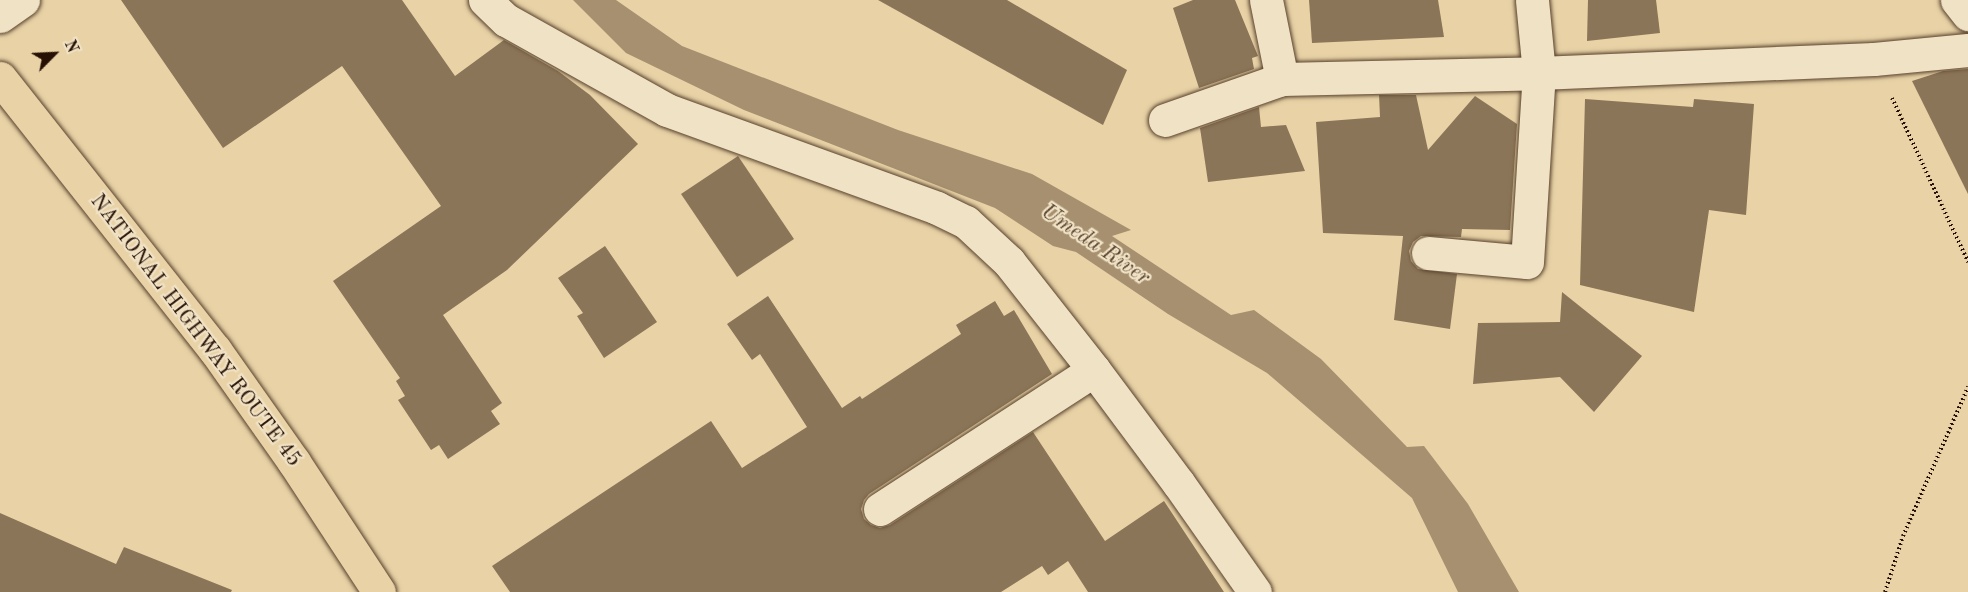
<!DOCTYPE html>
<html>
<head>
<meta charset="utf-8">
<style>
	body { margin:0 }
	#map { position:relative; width:1968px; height:592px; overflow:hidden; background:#e8d2a6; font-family:"Old Standard TT",serif }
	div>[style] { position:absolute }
	.water>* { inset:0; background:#a6906f }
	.building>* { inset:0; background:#8b7558 }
	.path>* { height:4px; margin-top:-2px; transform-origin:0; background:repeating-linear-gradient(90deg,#271004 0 1.5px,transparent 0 4.5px) }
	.roads { filter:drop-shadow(0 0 2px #57402c) drop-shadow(0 0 2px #57402c) }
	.minor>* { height:33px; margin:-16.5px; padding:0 16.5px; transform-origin:16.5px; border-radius:16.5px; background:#f0e2c5 }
	.highway>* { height:33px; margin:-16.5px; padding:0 16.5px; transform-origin:16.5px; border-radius:16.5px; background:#e8d2a6 }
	span { translate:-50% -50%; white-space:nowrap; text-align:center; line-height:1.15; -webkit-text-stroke:4.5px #f0e2c5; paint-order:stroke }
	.street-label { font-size:21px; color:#271004 }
	.water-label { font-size:22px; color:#5a432f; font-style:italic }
	.north { position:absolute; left:24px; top:24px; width:60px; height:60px; -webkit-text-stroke:4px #f0e2c5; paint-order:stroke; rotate:66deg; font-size:16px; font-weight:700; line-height:24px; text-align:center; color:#271004 }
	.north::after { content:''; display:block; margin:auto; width:21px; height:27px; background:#271004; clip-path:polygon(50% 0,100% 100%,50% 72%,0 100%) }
</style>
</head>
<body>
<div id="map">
	<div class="water">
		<div style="clip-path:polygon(573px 0,616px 0,682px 46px,898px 130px,1032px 174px,1131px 230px,1112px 236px,1231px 315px,1254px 310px,1321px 359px,1407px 447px,1424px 446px,1468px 504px,1519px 592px,1458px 592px,1412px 498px,1267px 373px,1168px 314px,1076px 252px,1053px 246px,995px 208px,744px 110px,626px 53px)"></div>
	</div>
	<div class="building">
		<div style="clip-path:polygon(121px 0,402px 0,455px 76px,504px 40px,558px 71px,590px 95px,638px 144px,507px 270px,443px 315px,502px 403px,491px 411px,500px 424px,448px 459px,439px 445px,431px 450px,398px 400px,405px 396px,396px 381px,400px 378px,333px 281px,441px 206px,342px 66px,223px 148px)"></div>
		<div style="clip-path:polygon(878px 0,1007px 0,1127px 70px,1103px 125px)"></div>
		<div style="clip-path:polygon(1193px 0,1235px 0,1258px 56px,1252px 58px,1254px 69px,1199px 88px,1173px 8px)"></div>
		<div style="clip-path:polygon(1309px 0,1438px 0,1444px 37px,1312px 43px)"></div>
		<div style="clip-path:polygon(1588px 0,1656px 0,1660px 33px,1587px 41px)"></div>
		<div style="clip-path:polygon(1968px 69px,1968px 194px,1912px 81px,1943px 71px)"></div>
		<div style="clip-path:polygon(1379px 95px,1416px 95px,1428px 150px,1475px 96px,1517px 124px,1510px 230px,1462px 229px,1461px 237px,1421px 236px,1413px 242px,1409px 251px,1411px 261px,1418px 269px,1457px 274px,1450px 329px,1394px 320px,1403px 236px,1323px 233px,1316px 122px,1380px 117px)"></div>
		<div style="clip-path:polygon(1585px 99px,1693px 107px,1694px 99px,1754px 104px,1746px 215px,1709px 210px,1694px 312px,1580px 285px)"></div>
		<div style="clip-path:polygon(1259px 107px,1261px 127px,1286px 125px,1305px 171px,1208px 182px,1200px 128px)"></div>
		<div style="clip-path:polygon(738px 156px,794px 239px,737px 277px,681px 194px)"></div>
		<div style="clip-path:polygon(605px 246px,657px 322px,604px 358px,577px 316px,583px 313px,558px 278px)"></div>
		<div style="clip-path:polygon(1562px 292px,1642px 356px,1594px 412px,1560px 377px,1473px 384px,1478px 323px,1560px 322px)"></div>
		<div style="clip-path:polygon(768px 296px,842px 408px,860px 396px,862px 399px,961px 334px,956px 325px,995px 301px,1004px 316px,1014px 310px,1052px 374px,869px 494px,864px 500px,861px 509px,864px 519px,871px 525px,880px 528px,890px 525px,1033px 432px,1105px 541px,1164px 501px,1224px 592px,1088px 592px,1068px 561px,1048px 575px,1042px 566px,1001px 592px,510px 592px,492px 566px,711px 421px,742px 468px,807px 427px,760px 354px,752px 360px,727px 324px)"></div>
		<div style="clip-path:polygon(0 513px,116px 564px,124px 547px,232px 590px,231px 592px,0 592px)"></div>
	</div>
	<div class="path">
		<div style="left:1892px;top:98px;width:181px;rotate:65.1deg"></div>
		<div style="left:1885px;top:592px;width:59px;rotate:-72.2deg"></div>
		<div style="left:1903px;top:536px;width:163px;rotate:-66.4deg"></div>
	</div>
	<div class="roads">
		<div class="minor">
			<div style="left:485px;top:0;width:29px;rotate:44deg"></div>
			<div style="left:506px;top:20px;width:184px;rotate:29.2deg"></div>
			<div style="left:667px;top:110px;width:287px;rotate:19.9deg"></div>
			<div style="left:937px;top:208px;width:32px;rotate:26deg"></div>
			<div style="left:966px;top:222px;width:59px;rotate:42.9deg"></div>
			<div style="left:1009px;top:262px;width:137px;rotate:51.8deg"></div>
			<div style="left:1094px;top:370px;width:142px;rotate:53.3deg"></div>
			<div style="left:1179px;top:484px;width:132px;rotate:54.9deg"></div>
			<div style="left:1266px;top:0;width:81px;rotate:78.6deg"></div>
			<div style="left:1957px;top:0;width:18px;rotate:52deg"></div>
			<div style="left:0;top:16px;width:28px;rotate:-35deg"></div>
			<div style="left:1165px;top:120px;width:124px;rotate:-19.3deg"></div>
			<div style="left:1282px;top:79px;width:257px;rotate:-1.3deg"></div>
			<div style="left:1539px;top:73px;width:335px;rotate:-2.4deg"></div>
			<div style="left:1874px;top:59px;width:94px;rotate:-5.5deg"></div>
			<div style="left:1428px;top:253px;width:99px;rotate:5.2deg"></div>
			<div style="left:1527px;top:262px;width:189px;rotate:-86.4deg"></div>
			<div style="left:1539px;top:73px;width:73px;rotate:-95.5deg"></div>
			<div style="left:880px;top:509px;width:255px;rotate:-33deg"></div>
		</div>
		<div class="highway">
			<div style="left:0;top:78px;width:347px;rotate:51.7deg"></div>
			<div style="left:215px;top:350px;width:137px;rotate:54.8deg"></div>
			<div style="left:294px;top:462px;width:155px;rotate:56.8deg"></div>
		</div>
	</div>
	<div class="street-label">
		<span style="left:195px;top:331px;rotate:53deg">NATIONAL HIGHWAY ROUTE 45</span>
	</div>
	<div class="water-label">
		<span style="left:1095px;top:245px;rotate:34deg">Umeda River</span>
	</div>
	<div class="north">N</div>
</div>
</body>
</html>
